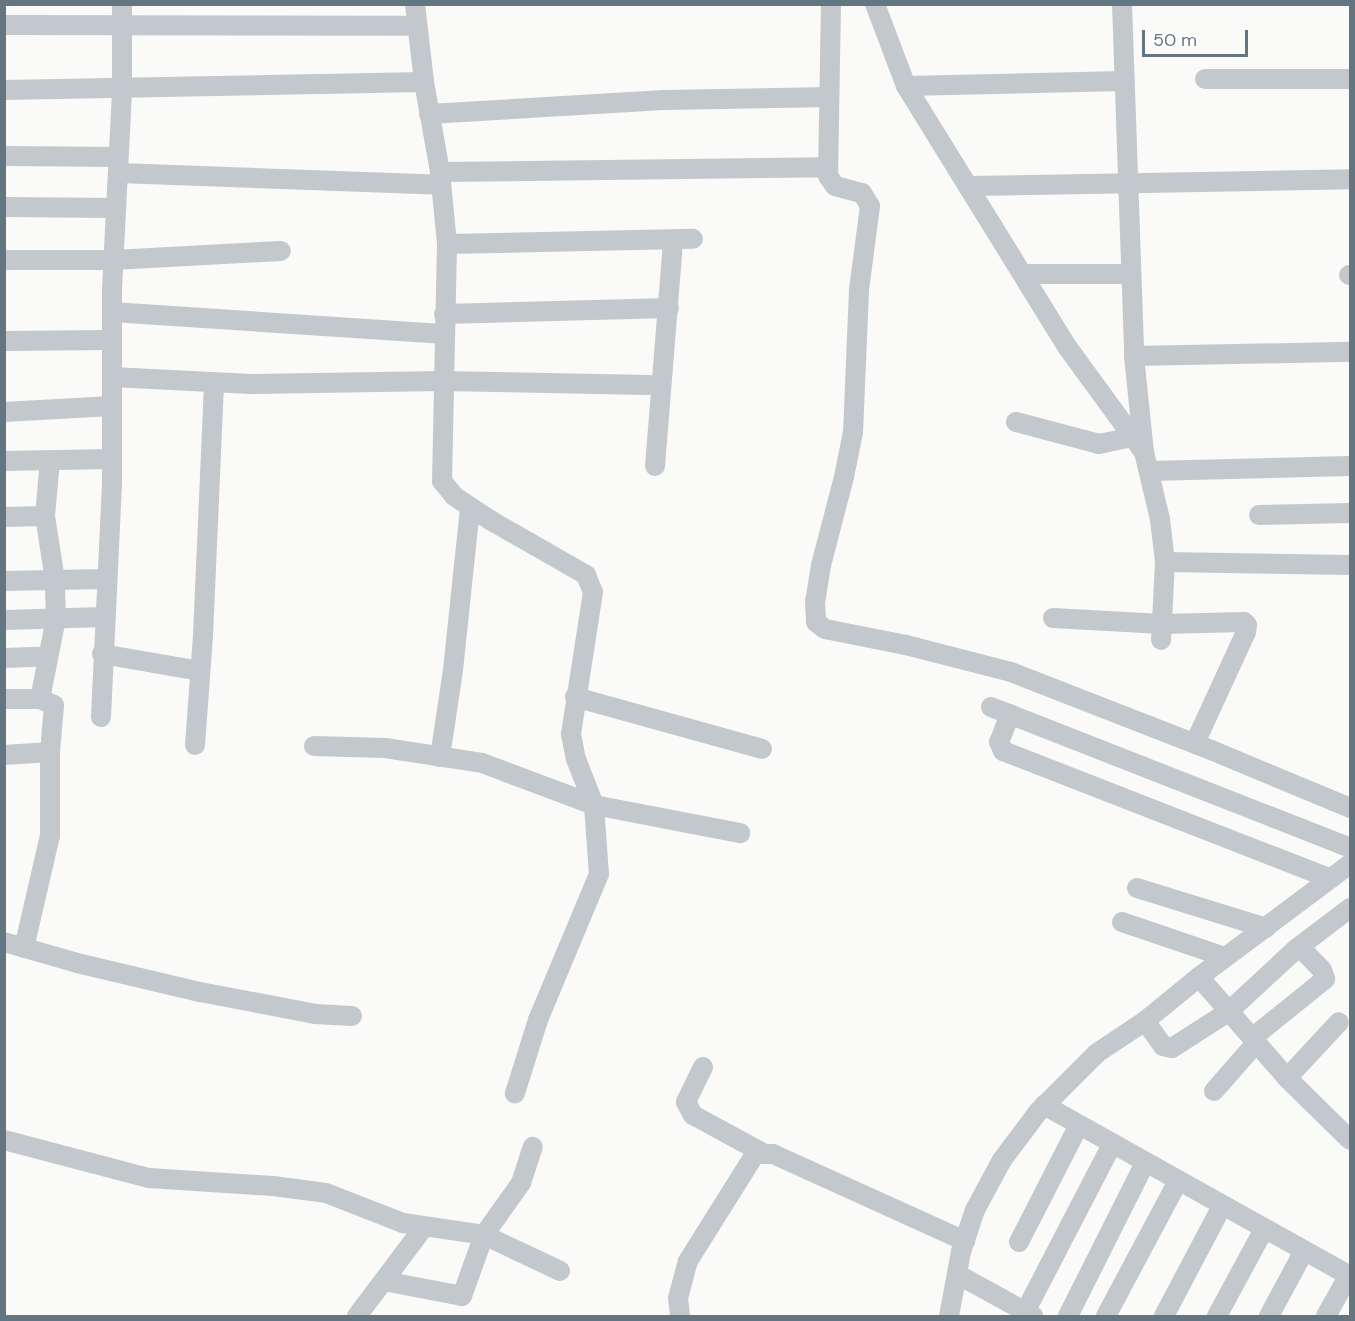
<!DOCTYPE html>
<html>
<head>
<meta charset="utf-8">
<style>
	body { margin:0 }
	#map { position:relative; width:1355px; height:1321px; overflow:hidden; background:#fafaf8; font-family:"DM Sans",sans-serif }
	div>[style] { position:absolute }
	.minor>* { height:20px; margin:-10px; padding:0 10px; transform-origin:10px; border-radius:10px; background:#c3c8cc }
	span { translate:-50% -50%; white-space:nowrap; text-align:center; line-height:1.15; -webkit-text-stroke:6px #fff; paint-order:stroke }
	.frame { position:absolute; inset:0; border:6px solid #657683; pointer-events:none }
	.scale { position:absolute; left:1142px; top:30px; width:106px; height:27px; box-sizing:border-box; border:3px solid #657683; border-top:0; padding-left:8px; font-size:18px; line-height:21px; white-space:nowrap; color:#657683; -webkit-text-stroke:4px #fff; paint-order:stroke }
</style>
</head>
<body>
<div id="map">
	<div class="minor">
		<div style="left:415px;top:4px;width:79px;rotate:83.4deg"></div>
		<div style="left:424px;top:82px;width:91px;rotate:79.9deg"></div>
		<div style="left:440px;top:172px;width:72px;rotate:84.4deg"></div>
		<div style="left:447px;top:244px;width:237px;rotate:91.2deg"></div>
		<div style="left:442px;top:481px;width:19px;rotate:51deg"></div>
		<div style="left:454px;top:496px;width:43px;rotate:33.7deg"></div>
		<div style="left:490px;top:520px;width:111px;rotate:29.8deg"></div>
		<div style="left:586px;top:575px;width:18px;rotate:68deg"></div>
		<div style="left:593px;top:592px;width:144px;rotate:98.8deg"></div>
		<div style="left:571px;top:734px;width:25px;rotate:79deg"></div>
		<div style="left:576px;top:759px;width:49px;rotate:68.6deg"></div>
		<div style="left:594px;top:805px;width:69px;rotate:85.9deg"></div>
		<div style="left:599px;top:874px;width:158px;rotate:112.7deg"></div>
		<div style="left:538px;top:1020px;width:77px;rotate:107.5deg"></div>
		<div style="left:831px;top:4px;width:172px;rotate:91deg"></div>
		<div style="left:828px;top:176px;width:12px;rotate:55deg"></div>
		<div style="left:835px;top:186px;width:28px;rotate:15deg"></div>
		<div style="left:862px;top:193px;width:15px;rotate:58deg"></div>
		<div style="left:870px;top:206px;width:85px;rotate:97.5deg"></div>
		<div style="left:859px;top:290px;width:142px;rotate:92.4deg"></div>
		<div style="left:853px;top:432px;width:46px;rotate:101.3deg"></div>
		<div style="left:844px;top:477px;width:91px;rotate:104.6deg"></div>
		<div style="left:821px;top:565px;width:36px;rotate:99deg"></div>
		<div style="left:815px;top:601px;width:21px;rotate:87deg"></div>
		<div style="left:816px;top:622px;width:11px;rotate:38deg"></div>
		<div style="left:825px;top:629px;width:83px;rotate:11.2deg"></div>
		<div style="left:906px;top:645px;width:108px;rotate:14.4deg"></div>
		<div style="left:1011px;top:672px;width:215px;rotate:21.3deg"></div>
		<div style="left:1211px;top:750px;width:151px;rotate:22.6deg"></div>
		<div style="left:875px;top:4px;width:88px;rotate:69.3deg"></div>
		<div style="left:906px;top:86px;width:308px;rotate:58.3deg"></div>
		<div style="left:1068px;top:348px;width:127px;rotate:53.9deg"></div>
		<div style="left:1122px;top:4px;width:352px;rotate:88deg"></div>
		<div style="left:1134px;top:356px;width:97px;rotate:84.1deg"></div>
		<div style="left:1144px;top:452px;width:69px;rotate:76.6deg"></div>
		<div style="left:1160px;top:519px;width:43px;rotate:83.4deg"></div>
		<div style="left:1165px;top:562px;width:78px;rotate:92.9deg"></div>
		<div style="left:4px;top:25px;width:412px;rotate:0.1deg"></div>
		<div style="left:1205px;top:79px;width:145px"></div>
		<div style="left:906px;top:86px;width:217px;rotate:-1.3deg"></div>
		<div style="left:4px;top:90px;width:420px;rotate:-1.1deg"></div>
		<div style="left:429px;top:114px;width:235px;rotate:-3.4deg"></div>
		<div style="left:664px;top:100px;width:165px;rotate:-1deg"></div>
		<div style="left:4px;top:156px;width:114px;rotate:0.5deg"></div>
		<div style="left:440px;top:172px;width:388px;rotate:-0.7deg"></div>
		<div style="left:118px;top:173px;width:323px;rotate:2.1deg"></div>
		<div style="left:968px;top:186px;width:382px;rotate:-1deg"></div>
		<div style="left:4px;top:207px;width:112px;rotate:0.5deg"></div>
		<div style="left:447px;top:244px;width:246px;rotate:-1.2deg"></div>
		<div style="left:4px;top:260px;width:109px"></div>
		<div style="left:113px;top:260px;width:168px;rotate:-3.1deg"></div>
		<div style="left:1023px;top:274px;width:108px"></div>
		<div style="left:1349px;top:275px;width:1px"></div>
		<div style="left:112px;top:312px;width:334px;rotate:3.8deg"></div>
		<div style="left:444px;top:314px;width:225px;rotate:-1.5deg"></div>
		<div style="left:4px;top:341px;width:108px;rotate:-0.5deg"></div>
		<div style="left:1134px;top:356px;width:216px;rotate:-1.1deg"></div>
		<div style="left:112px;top:377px;width:139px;rotate:2.9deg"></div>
		<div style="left:251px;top:384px;width:191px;rotate:-0.9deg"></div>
		<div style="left:442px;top:381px;width:207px;rotate:1.1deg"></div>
		<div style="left:4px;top:412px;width:108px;rotate:-3.2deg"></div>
		<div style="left:1016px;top:422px;width:86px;rotate:14.8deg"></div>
		<div style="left:1099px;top:444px;width:35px;rotate:-12deg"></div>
		<div style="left:4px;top:461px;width:108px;rotate:-1.1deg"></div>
		<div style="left:655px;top:466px;width:227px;rotate:-85.4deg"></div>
		<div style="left:1149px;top:471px;width:201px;rotate:-1.4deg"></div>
		<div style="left:1259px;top:515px;width:91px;rotate:-1.3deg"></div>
		<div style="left:4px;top:517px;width:41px;rotate:-1.4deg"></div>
		<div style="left:1165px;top:562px;width:185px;rotate:0.9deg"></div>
		<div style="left:4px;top:581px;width:101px;rotate:-1.1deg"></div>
		<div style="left:1053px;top:618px;width:109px;rotate:3.2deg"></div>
		<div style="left:1162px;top:624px;width:82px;rotate:-1.4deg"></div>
		<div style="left:1244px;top:622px;width:4px;rotate:45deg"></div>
		<div style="left:1247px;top:625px;width:7px;rotate:98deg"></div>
		<div style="left:1246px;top:632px;width:122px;rotate:114.7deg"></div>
		<div style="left:4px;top:620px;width:100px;rotate:-1.7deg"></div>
		<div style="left:102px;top:654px;width:99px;rotate:9.8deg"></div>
		<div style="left:4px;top:658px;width:34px;rotate:-2deg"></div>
		<div style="left:575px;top:697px;width:194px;rotate:15.5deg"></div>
		<div style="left:4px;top:699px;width:36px"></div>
		<div style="left:991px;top:707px;width:386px;rotate:21.4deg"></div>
		<div style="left:1010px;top:714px;width:30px;rotate:111deg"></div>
		<div style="left:999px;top:742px;width:10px;rotate:66deg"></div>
		<div style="left:1003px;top:751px;width:350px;rotate:21.3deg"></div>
		<div style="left:101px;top:717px;width:234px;rotate:-87.3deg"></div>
		<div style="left:112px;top:483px;width:194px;rotate:-90deg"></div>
		<div style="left:112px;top:289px;width:200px;rotate:-87.1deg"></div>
		<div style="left:122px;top:89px;width:85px;rotate:-90deg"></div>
		<div style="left:195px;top:745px;width:109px;rotate:-85.8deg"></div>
		<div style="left:203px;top:636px;width:253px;rotate:-87.5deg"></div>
		<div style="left:314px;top:746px;width:71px;rotate:1.6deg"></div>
		<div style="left:385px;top:748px;width:98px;rotate:8.8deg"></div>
		<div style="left:482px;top:763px;width:120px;rotate:20.6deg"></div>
		<div style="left:594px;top:805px;width:149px;rotate:10.9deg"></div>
		<div style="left:4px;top:755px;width:46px;rotate:-3.7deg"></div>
		<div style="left:440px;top:757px;width:88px;rotate:-81.5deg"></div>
		<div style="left:453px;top:670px;width:164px;rotate:-84deg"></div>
		<div style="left:1137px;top:888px;width:135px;rotate:17.2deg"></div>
		<div style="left:1122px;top:922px;width:109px;rotate:18.8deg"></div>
		<div style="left:4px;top:942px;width:76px;rotate:16deg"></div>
		<div style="left:77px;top:963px;width:126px;rotate:13.3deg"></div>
		<div style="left:200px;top:992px;width:117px;rotate:10.8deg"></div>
		<div style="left:315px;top:1014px;width:37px;rotate:3deg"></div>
		<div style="left:24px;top:948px;width:116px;rotate:-77deg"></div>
		<div style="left:50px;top:835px;width:83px;rotate:-90deg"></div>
		<div style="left:50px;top:752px;width:47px;rotate:-85.1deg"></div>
		<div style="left:54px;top:705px;width:15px;rotate:-157deg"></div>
		<div style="left:40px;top:699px;width:83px;rotate:-78.8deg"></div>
		<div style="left:56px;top:618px;width:38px;rotate:-92deg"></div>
		<div style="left:55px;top:580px;width:65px;rotate:-98.9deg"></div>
		<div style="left:45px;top:516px;width:56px;rotate:-84.9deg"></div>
		<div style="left:1199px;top:977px;width:134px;rotate:48.9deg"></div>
		<div style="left:1287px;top:1078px;width:88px;rotate:44.5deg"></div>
		<div style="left:1145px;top:1021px;width:31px;rotate:54deg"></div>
		<div style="left:1163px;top:1046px;width:9px;rotate:13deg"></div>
		<div style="left:1172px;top:1048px;width:67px;rotate:-32.7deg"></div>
		<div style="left:1228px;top:1012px;width:93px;rotate:-42.8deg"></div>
		<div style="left:1296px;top:949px;width:68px;rotate:-37.2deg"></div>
		<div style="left:1252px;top:1038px;width:94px;rotate:-38.9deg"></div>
		<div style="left:1325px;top:979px;width:9px;rotate:-108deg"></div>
		<div style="left:1322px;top:970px;width:32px;rotate:-134deg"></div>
		<div style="left:703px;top:1067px;width:39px;rotate:116deg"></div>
		<div style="left:686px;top:1102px;width:15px;rotate:62deg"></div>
		<div style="left:693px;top:1115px;width:80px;rotate:28.5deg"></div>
		<div style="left:1287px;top:1078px;width:76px;rotate:-47.1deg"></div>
		<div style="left:1214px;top:1091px;width:64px;rotate:-48.8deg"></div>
		<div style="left:1044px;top:1105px;width:351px;rotate:29.2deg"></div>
		<div style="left:4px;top:1140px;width:150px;rotate:14.7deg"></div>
		<div style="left:149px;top:1178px;width:124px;rotate:3.7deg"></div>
		<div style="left:273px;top:1186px;width:53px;rotate:7.5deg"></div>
		<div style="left:326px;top:1193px;width:83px;rotate:21.3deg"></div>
		<div style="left:403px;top:1223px;width:82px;rotate:8.4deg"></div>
		<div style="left:484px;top:1235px;width:84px;rotate:25.3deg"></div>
		<div style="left:1019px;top:1242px;width:131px;rotate:-62.9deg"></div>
		<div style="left:957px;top:1274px;width:87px;rotate:28.9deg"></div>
		<div style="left:384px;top:1281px;width:79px;rotate:10.9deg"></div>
		<div style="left:462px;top:1296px;width:65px;rotate:-70.2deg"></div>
		<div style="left:484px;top:1235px;width:64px;rotate:-54.6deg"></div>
		<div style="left:521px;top:1183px;width:38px;rotate:-72deg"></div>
		<div style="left:357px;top:1316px;width:111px;rotate:-53deg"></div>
		<div style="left:680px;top:1316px;width:18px;rotate:-96deg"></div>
		<div style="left:678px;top:1298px;width:38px;rotate:-75deg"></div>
		<div style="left:688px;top:1261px;width:126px;rotate:-57.9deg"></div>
		<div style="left:755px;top:1154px;width:18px"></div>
		<div style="left:773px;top:1154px;width:211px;rotate:24.4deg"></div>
		<div style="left:949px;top:1316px;width:65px;rotate:-79.4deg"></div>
		<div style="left:961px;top:1252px;width:44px;rotate:-71.6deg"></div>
		<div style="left:975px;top:1210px;width:57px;rotate:-61.6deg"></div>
		<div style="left:1002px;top:1160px;width:60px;rotate:-53.1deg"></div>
		<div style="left:1038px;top:1112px;width:83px;rotate:-45deg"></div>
		<div style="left:1097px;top:1053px;width:58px;rotate:-33.7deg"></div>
		<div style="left:1145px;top:1021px;width:70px;rotate:-39.2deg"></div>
		<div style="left:1199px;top:977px;width:189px;rotate:-36.8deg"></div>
		<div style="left:1023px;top:1316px;width:194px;rotate:-62.6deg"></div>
		<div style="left:1068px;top:1316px;width:171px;rotate:-63.3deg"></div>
		<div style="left:1106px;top:1316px;width:153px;rotate:-61.9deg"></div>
		<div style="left:1164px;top:1316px;width:124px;rotate:-62.2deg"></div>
		<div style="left:1217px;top:1316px;width:99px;rotate:-61.6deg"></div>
		<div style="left:1269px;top:1316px;width:74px;rotate:-61.7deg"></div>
		<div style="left:1326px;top:1316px;width:47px;rotate:-60.7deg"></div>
	</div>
	<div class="frame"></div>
	<div class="scale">50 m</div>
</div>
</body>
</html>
